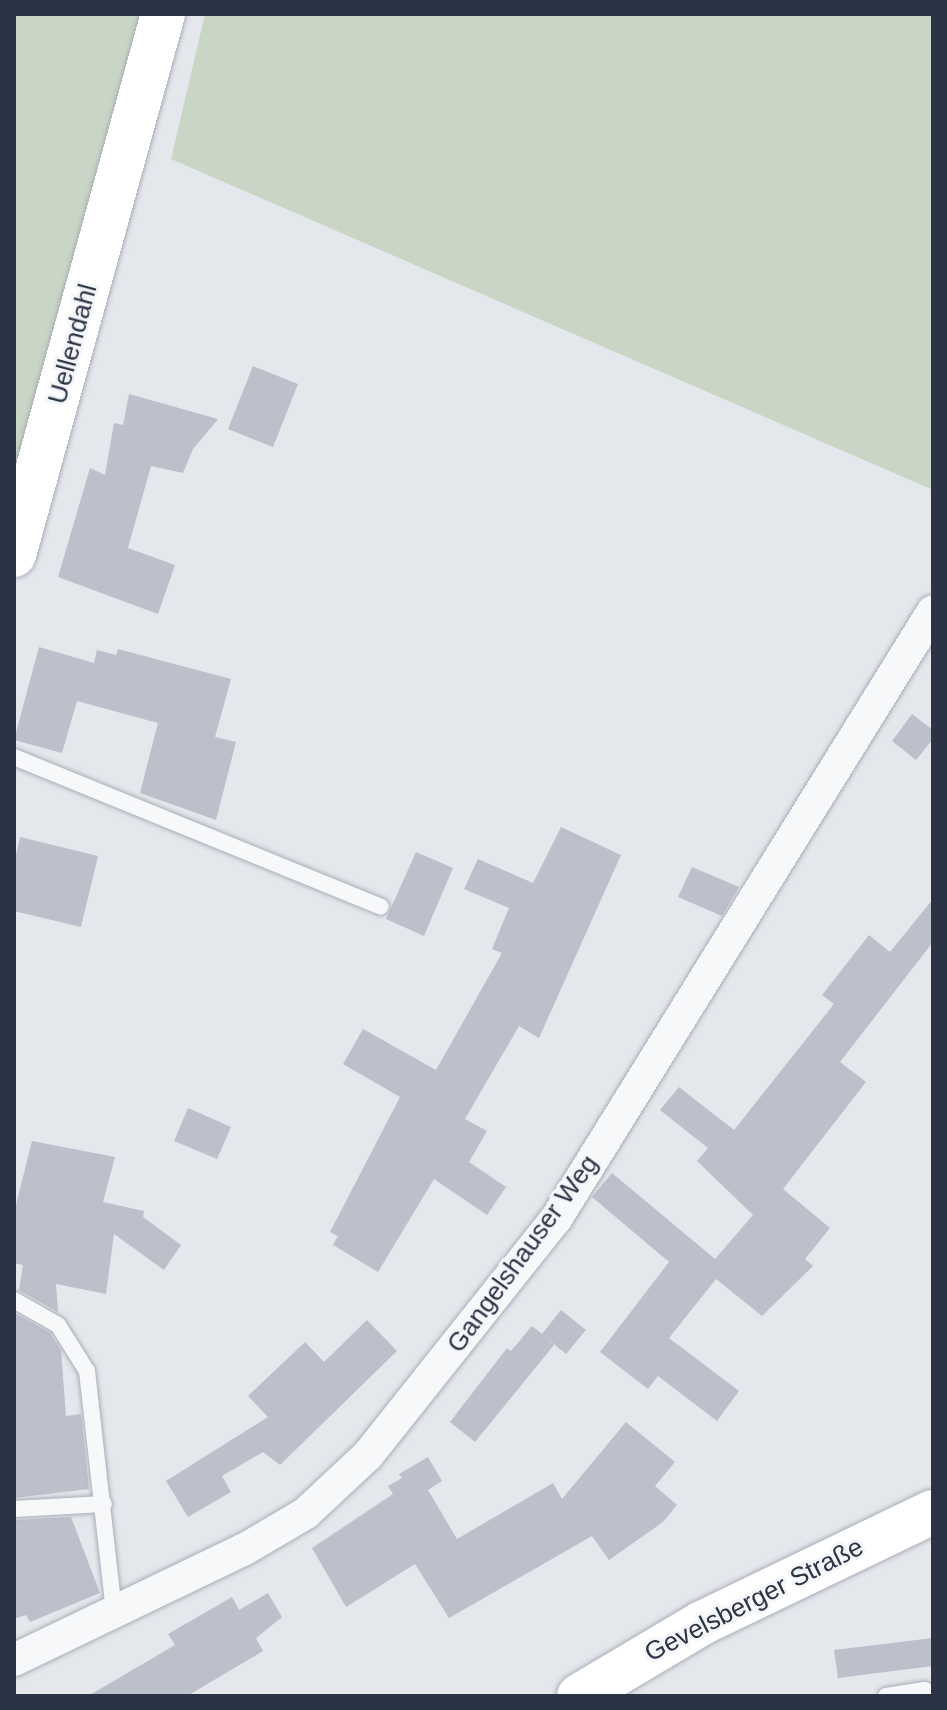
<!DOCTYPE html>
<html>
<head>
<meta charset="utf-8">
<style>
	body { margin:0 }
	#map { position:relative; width:947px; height:1710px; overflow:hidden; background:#e4e7ec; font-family:Arial,sans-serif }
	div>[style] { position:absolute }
	.green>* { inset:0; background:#c9d6c5 }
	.building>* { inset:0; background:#bbc0ca }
	.roads { filter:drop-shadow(0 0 2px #a9aeb7) drop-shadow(0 0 2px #a9aeb7) }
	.lane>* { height:16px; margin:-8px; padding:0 8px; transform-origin:8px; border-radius:8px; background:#f7f8fa }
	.street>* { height:32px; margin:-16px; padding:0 16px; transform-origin:16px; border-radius:16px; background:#f7f8fa }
	.secondary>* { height:44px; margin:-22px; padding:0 22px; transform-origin:22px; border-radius:22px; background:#fff }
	span { translate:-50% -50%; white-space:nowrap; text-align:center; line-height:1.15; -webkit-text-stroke:6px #f4f6f9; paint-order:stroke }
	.street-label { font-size:26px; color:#2b3445 }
	.frame { position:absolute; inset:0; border:16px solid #2b3445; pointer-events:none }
</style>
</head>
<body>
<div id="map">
	<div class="green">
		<div style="clip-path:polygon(14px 14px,146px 14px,28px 460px,14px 457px)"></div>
		<div style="clip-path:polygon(205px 14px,933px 14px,933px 490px,171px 159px)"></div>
	</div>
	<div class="building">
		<div style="clip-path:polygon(253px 366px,298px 384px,273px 447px,228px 429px)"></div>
		<div style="clip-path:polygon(129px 394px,218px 419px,193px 449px,183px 473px,151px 466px,128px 548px,175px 565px,158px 614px,58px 577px,90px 468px,105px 475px,114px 423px,123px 425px)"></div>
		<div style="clip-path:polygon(39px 647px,94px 663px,97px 650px,116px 655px,118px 649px,231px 679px,215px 737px,236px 742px,216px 820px,140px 793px,158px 723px,77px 701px,62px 753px,14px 740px)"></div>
		<div style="clip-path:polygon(912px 714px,933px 730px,933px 739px,916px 760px,892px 741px)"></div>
		<div style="clip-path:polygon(561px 827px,621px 855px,539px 1038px,519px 1026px,465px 1119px,487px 1131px,469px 1162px,506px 1187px,487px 1215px,434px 1179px,378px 1272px,333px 1245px,338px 1236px,330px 1232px,400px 1097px,343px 1064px,363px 1029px,436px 1070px,502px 953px,492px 949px,509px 908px,464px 889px,478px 859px,533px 883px)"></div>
		<div style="clip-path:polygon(20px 837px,98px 856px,81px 927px,14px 911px,14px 864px)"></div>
		<div style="clip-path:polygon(416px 852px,453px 868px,424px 936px,386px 919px)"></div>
		<div style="clip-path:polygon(692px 867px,739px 887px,722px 916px,678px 897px)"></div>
		<div style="clip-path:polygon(933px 899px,933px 942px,840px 1062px,866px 1082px,783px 1189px,830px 1228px,805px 1259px,813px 1266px,762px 1316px,716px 1279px,669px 1338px,739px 1391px,717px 1421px,658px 1376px,648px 1389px,600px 1352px,669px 1262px,592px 1197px,612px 1173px,715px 1259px,753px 1215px,697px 1161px,708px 1148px,660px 1110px,679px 1087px,734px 1130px,834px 1004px,822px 995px,869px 935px,890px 952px)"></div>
		<div style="clip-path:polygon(188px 1108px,231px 1127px,217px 1159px,174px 1141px)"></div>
		<div style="clip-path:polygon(32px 1141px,115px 1157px,103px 1202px,144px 1211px,143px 1217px,181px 1245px,164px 1270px,114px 1234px,106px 1294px,56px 1284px,58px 1312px,19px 1290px,23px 1265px,14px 1263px,14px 1213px)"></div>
		<div style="clip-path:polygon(561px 1310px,586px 1330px,566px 1354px,545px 1337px,554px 1345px,475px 1442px,450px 1422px,507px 1348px,511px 1351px,532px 1326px,542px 1334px)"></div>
		<div style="clip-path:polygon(15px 1313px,50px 1333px,61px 1350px,66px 1416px,81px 1414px,89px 1489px,14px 1498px)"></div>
		<div style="clip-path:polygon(367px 1320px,397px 1351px,280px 1465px,263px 1452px,222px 1476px,231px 1492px,188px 1517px,166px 1481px,268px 1417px,248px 1396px,305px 1342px,324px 1362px)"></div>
		<div style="clip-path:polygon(626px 1422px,675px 1462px,655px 1486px,677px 1505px,663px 1522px,609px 1560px,592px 1536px,449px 1618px,415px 1564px,346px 1607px,312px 1548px,393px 1494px,388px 1486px,402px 1478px,399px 1474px,428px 1457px,442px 1481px,428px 1490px,457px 1539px,553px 1483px,562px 1499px)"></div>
		<div style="clip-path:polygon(71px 1517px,100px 1593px,30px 1622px,26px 1615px,14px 1619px,14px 1520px)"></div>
		<div style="clip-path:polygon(268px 1593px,282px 1617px,256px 1638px,263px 1651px,187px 1696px,88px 1696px,175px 1645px,168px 1634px,232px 1597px,239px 1610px)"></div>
		<div style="clip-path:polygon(933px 1638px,933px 1666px,838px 1678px,834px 1650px)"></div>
	</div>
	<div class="roads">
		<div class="lane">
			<div style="left:14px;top:757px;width:396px;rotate:22.2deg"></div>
			<div style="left:14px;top:1300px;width:51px;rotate:29.6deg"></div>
			<div style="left:58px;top:1325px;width:54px;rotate:57.8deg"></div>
			<div style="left:87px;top:1371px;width:242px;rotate:83.6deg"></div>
			<div style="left:14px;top:1509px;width:90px;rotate:-3.2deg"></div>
			<div style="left:886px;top:1696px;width:39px;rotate:-9deg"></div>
			<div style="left:925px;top:1690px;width:7px;rotate:63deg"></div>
		</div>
		<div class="street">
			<div style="left:14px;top:1660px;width:256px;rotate:-25.7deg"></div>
			<div style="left:245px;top:1549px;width:71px;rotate:-30.5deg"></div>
			<div style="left:306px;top:1513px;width:85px;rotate:-43.1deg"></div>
			<div style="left:368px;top:1455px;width:302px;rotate:-51.5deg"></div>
			<div style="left:556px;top:1219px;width:715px;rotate:-58.2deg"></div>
		</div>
		<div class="secondary">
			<div style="left:14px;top:555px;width:561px;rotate:-74.6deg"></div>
			<div style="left:579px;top:1696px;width:143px;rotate:-30.7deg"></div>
			<div style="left:702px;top:1623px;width:256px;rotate:-25.7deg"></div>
		</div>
	</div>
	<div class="street-label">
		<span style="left:73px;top:344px;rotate:-75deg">Uellendahl</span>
		<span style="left:523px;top:1254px;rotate:-54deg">Gangelshauser Weg</span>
		<span style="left:754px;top:1600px;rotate:-27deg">Gevelsberger Straße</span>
	</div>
	<div class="frame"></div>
</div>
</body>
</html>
